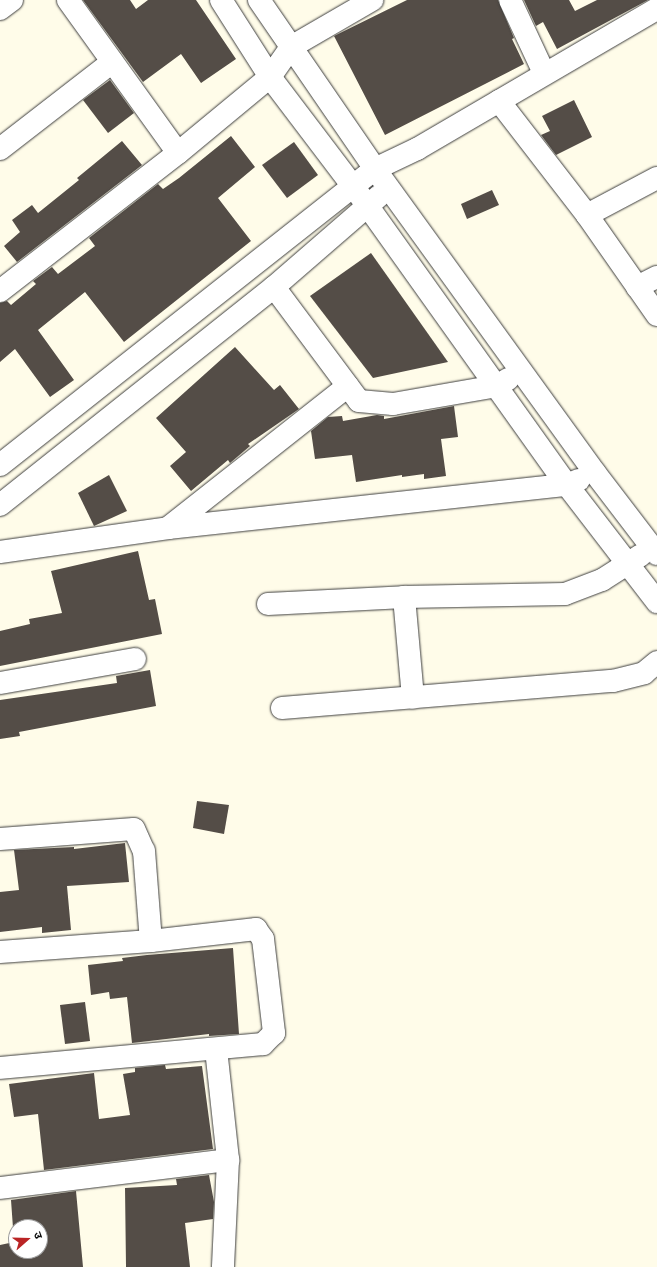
<!DOCTYPE html>
<html>
<head>
<meta charset="utf-8">
<style>
	body { margin:0 }
	#map { position:relative; width:657px; height:1267px; overflow:hidden; background:#fffce9; font-family:"Times New Roman","Noto Sans Devanagari",serif }
	div>[style] { position:absolute }
	.building>* { inset:0; background:#544d47 }
	.roads { filter:drop-shadow(0 0 1px #3e3e3e) drop-shadow(0 0 1px #3e3e3e) }
	.street>* { height:22px; margin:-11px; padding:0 11px; transform-origin:11px; border-radius:11px; background:#fff }
	span { translate:-50% -50%; white-space:nowrap; text-align:center; line-height:1.15; -webkit-text-stroke:4px #fff; paint-order:stroke }
	.north { position:absolute; left:8px; top:1219px; width:40px; height:40px; box-sizing:border-box; background:#fff; border:1px solid #9d9d9d; border-radius:50%; rotate:70deg; font-size:11px; font-weight:700; line-height:16px; text-align:center; color:#0b0b0b }
	.north::after { content:''; display:block; margin:auto; width:14px; height:18px; background:#ba2425; clip-path:polygon(50% 0,100% 100%,50% 72%,0 100%) }
</style>
</head>
<body>
<div id="map">
	<div class="building">
		<div style="clip-path:polygon(83px 0,130px 0,136px 9px,148px 0,196px 0,236px 59px,201px 83px,181px 54px,143px 82px)"></div>
		<div style="clip-path:polygon(407px 0,498px 0,514px 38px,512px 39px,524px 64px,385px 135px,334px 36px)"></div>
		<div style="clip-path:polygon(524px 0,569px 0,575px 11px,597px 0,648px 0,557px 49px,543px 22px,536px 26px)"></div>
		<div style="clip-path:polygon(110px 80px,134px 113px,108px 133px,83px 100px)"></div>
		<div style="clip-path:polygon(574px 100px,592px 137px,556px 155px,541px 135px,550px 131px,542px 116px)"></div>
		<div style="clip-path:polygon(231px 136px,255px 167px,218px 198px,251px 241px,124px 342px,85px 292px,38px 330px,74px 380px,50px 397px,15px 349px,0 362px,0 303px,7px 301px,11px 305px,36px 284px,33px 281px,52px 267px,58px 274px,95px 246px,89px 238px,158px 184px,163px 189px,179px 178px)"></div>
		<div style="clip-path:polygon(122px 141px,142px 165px,17px 262px,4px 246px,20px 232px,12px 220px,32px 205px,38px 213px,79px 180px,77px 178px)"></div>
		<div style="clip-path:polygon(294px 142px,318px 175px,287px 198px,262px 165px)"></div>
		<div style="clip-path:polygon(492px 190px,499px 205px,467px 219px,461px 204px)"></div>
		<div style="clip-path:polygon(371px 253px,448px 362px,373px 378px,310px 296px)"></div>
		<div style="clip-path:polygon(235px 347px,274px 390px,280px 385px,299px 409px,248px 444px,250px 446px,230px 463px,228px 460px,191px 491px,170px 466px,186px 452px,156px 418px)"></div>
		<div style="clip-path:polygon(454px 406px,458px 437px,441px 439px,446px 476px,424px 479px,424px 474px,402px 477px,402px 475px,356px 482px,352px 455px,315px 459px,311px 431px,328px 417px,342px 416px,343px 421px,377px 415px,384px 416px,384px 419px)"></div>
		<div style="clip-path:polygon(109px 475px,127px 511px,94px 526px,78px 493px)"></div>
		<div style="clip-path:polygon(138px 551px,149px 600px,155px 599px,162px 634px,0 666px,0 631px,30px 624px,29px 619px,62px 613px,51px 571px)"></div>
		<div style="clip-path:polygon(150px 670px,156px 706px,19px 732px,20px 736px,0 739px,0 700px,117px 683px,116px 676px)"></div>
		<div style="clip-path:polygon(197px 801px,229px 805px,224px 834px,193px 828px)"></div>
		<div style="clip-path:polygon(125px 843px,129px 882px,67px 886px,71px 930px,42px 933px,42px 927px,0 932px,0 892px,19px 890px,14px 850px,74px 847px,74px 849px)"></div>
		<div style="clip-path:polygon(233px 948px,239px 1034px,209px 1036px,209px 1034px,132px 1043px,127px 997px,110px 999px,109px 992px,91px 995px,88px 965px,123px 961px,122px 958px,147px 955px)"></div>
		<div style="clip-path:polygon(85px 1002px,90px 1041px,65px 1044px,60px 1005px)"></div>
		<div style="clip-path:polygon(165px 1065px,166px 1069px,202px 1066px,213px 1149px,44px 1170px,38px 1114px,14px 1117px,9px 1084px,94px 1073px,99px 1119px,130px 1115px,123px 1074px,135px 1072px,135px 1068px)"></div>
		<div style="clip-path:polygon(209px 1175px,214px 1202px,213px 1219px,185px 1223px,190px 1267px,126px 1267px,125px 1188px,177px 1185px,176px 1179px)"></div>
		<div style="clip-path:polygon(evenodd,76px 1191px,83px 1267px,0 1267px,0 1245px,14px 1242px,11px 1200px,76px 1191px,16px 1227px,40px 1227px,40px 1251px,16px 1251px,16px 1227px)"></div>
	</div>
	<div class="roads">
		<div class="street">
			<div style="left:68px;top:0;width:188px;rotate:54.3deg"></div>
			<div style="left:221px;top:0;width:91px;rotate:57.5deg"></div>
			<div style="left:270px;top:77px;width:161px;rotate:52.8deg"></div>
			<div style="left:367px;top:205px;width:344px;rotate:54.5deg"></div>
			<div style="left:567px;top:485px;width:148px;rotate:52.4deg"></div>
			<div style="left:259px;top:0;width:205px;rotate:55.5deg"></div>
			<div style="left:375px;top:169px;width:375px;rotate:54.1deg"></div>
			<div style="left:595px;top:473px;width:102px;rotate:52.6deg"></div>
			<div style="left:510px;top:0;width:81px;rotate:65deg"></div>
			<div style="left:0;top:9px;width:15px;rotate:-37deg"></div>
			<div style="left:499px;top:101px;width:144px;rotate:52.3deg"></div>
			<div style="left:587px;top:215px;width:122px;rotate:55deg"></div>
			<div style="left:0;top:149px;width:142px;rotate:-37.8deg"></div>
			<div style="left:587px;top:215px;width:79px;rotate:-27.9deg"></div>
			<div style="left:274px;top:287px;width:142px;rotate:53.3deg"></div>
			<div style="left:359px;top:401px;width:34px;rotate:5deg"></div>
			<div style="left:393px;top:404px;width:106px;rotate:-9.8deg"></div>
			<div style="left:497px;top:386px;width:13px;rotate:-32deg"></div>
			<div style="left:637px;top:287px;width:22px;rotate:-27deg"></div>
			<div style="left:0;top:291px;width:225px;rotate:-37.8deg"></div>
			<div style="left:178px;top:153px;width:119px;rotate:-39.6deg"></div>
			<div style="left:270px;top:77px;width:37px;rotate:-55deg"></div>
			<div style="left:291px;top:47px;width:94px;rotate:-30.1deg"></div>
			<div style="left:0;top:465px;width:478px;rotate:-38.3deg"></div>
			<div style="left:375px;top:169px;width:47px;rotate:-25.5deg"></div>
			<div style="left:417px;top:149px;width:278px;rotate:-30.3deg"></div>
			<div style="left:0;top:505px;width:350px;rotate:-38.5deg"></div>
			<div style="left:274px;top:287px;width:139px;rotate:-40.9deg"></div>
			<div style="left:168px;top:528px;width:229px;rotate:-38.3deg"></div>
			<div style="left:0;top:552px;width:170px;rotate:-8.1deg"></div>
			<div style="left:168px;top:528px;width:401px;rotate:-6.2deg"></div>
			<div style="left:567px;top:485px;width:13px;rotate:-23deg"></div>
			<div style="left:404px;top:597px;width:101px;rotate:84.9deg"></div>
			<div style="left:268px;top:604px;width:136px;rotate:-2.9deg"></div>
			<div style="left:404px;top:597px;width:161px;rotate:-1.1deg"></div>
			<div style="left:565px;top:594px;width:40px;rotate:-21deg"></div>
			<div style="left:602px;top:580px;width:46px;rotate:-32.7deg"></div>
			<div style="left:0;top:683px;width:137px;rotate:-10.1deg"></div>
			<div style="left:282px;top:708px;width:332px;rotate:-4.7deg"></div>
			<div style="left:613px;top:681px;width:32px;rotate:-14deg"></div>
			<div style="left:644px;top:673px;width:17px;rotate:-40deg"></div>
			<div style="left:0;top:839px;width:134px;rotate:-4.3deg"></div>
			<div style="left:134px;top:829px;width:24px;rotate:66deg"></div>
			<div style="left:144px;top:851px;width:90px;rotate:85.6deg"></div>
			<div style="left:0;top:952px;width:151px;rotate:-4.2deg"></div>
			<div style="left:151px;top:941px;width:106px;rotate:-6.5deg"></div>
			<div style="left:256px;top:929px;width:12px;rotate:55deg"></div>
			<div style="left:263px;top:939px;width:95px;rotate:83.3deg"></div>
			<div style="left:274px;top:1033px;width:16px;rotate:135deg"></div>
			<div style="left:263px;top:1044px;width:264px;rotate:174.8deg"></div>
			<div style="left:216px;top:1049px;width:112px;rotate:83.8deg"></div>
			<div style="left:228px;top:1160px;width:107px;rotate:92.7deg"></div>
			<div style="left:0;top:1188px;width:230px;rotate:-7deg"></div>
		</div>
	</div>
	<div class="north">उ</div>
</div>
</body>
</html>
